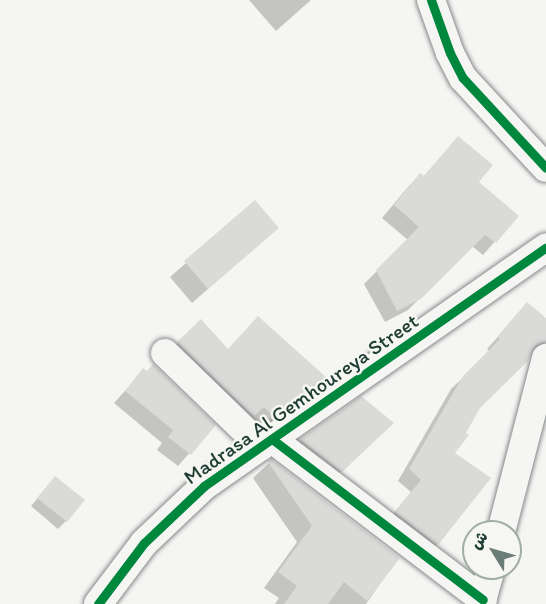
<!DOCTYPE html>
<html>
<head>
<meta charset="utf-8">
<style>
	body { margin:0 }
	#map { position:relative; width:546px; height:604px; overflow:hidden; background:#f5f5f3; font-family:Itim,"Playpen Sans Arabic",sans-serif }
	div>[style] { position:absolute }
	.shadow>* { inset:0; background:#0003 }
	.building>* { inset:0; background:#dadbd9 }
	.roads { filter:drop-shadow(0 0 2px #858a88) drop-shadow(0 0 2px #858a88) }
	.street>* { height:28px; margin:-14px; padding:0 14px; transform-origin:14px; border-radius:14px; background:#f5f5f3 }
	.cycleway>* { height:9px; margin:-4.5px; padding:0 4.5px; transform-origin:4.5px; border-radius:4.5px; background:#00873e }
	span { translate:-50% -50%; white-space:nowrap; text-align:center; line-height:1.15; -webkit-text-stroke:5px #f6f6f2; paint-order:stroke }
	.street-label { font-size:21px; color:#1f3d34 }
	.north { position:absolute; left:462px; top:520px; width:60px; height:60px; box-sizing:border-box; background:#f6f6f2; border:2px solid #a0aca6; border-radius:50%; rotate:307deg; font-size:16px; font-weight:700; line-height:24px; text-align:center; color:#1f3d34 }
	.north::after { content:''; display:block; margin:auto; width:21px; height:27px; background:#6a7d77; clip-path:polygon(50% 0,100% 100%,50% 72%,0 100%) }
</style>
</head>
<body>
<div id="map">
	<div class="shadow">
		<div style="clip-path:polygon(249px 0,311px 0,276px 31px)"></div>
		<div style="clip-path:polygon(458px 138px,477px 182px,517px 216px,483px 255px,472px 246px,408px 310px,385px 322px,364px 284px,408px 240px,382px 218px,408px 187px,420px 175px,423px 177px)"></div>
		<div style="clip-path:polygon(255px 203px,277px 228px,192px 303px,170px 277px)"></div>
		<div style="clip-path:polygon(527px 304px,546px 320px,546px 342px,529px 355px,478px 408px,453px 453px,437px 544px,426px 555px,385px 524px,411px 492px,398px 481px,451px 389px,490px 352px,487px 349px)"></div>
		<div style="clip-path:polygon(200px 321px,227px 350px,326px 379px,311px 394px,258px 431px,163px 357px)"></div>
		<div style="clip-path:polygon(144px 370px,214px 425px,178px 466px,157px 450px,162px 443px,114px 403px)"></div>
		<div style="clip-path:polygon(361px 398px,391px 423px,330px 482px,290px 451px,301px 440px)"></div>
		<div style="clip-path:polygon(271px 461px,398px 558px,366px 604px,275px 604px,279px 598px,264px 588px,297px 542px,253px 478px)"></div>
		<div style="clip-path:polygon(48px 486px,66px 521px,58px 529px,31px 506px)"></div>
	</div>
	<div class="building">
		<div style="clip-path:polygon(458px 136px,493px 165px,479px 182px,519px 216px,496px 243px,485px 235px,422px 298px,397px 311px,376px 270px,419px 227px,394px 205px,420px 173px,424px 176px)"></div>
		<div style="clip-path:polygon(255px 200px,279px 228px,208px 289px,184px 261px)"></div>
		<div style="clip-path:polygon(527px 302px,546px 318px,546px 342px,535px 346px,528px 361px,480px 408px,466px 433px,469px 435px,455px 453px,491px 478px,438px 545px,395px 512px,421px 480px,409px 469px,463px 376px,500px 339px,497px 337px)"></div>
		<div style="clip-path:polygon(258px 316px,328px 379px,274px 417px,264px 407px,254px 416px,177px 342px,201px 319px,228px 349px)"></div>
		<div style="clip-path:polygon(153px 364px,216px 425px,191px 455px,168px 437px,173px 430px,125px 391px,143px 368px,147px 371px)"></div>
		<div style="clip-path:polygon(361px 396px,394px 423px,342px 472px,300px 439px)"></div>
		<div style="clip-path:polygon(271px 459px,400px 558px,367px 601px,344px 582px,328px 604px,284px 604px,297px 586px,278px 572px,312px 526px,268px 462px)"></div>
		<div style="clip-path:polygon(55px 476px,85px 500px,67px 522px,37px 498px)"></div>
	</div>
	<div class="roads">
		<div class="street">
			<div style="left:431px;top:0;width:56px;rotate:70.3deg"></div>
			<div style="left:450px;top:53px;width:28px;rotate:63deg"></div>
			<div style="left:463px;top:78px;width:122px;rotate:47.3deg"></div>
			<div style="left:165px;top:353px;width:134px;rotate:44.1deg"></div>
			<div style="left:272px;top:439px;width:265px;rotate:37.3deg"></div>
			<div style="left:501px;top:532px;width:180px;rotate:-75.5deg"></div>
			<div style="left:98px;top:604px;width:76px;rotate:-53deg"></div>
			<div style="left:144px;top:543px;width:83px;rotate:-43.5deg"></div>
			<div style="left:204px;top:486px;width:417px;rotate:-34.9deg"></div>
			<div style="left:481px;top:604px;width:37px;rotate:-74deg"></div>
		</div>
	</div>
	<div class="cycleway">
		<div style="left:431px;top:0;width:56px;rotate:70.3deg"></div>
		<div style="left:450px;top:53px;width:28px;rotate:63deg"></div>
		<div style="left:463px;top:78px;width:122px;rotate:47.3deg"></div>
		<div style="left:272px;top:439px;width:265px;rotate:37.3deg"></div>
		<div style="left:98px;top:604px;width:76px;rotate:-53deg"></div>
		<div style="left:144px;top:543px;width:83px;rotate:-43.5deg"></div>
		<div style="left:204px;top:486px;width:417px;rotate:-34.9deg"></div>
	</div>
	<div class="street-label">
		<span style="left:301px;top:399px;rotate:-35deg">Madrasa Al Gemhoureya Street</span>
	</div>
	<div class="north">ش</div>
</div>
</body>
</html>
